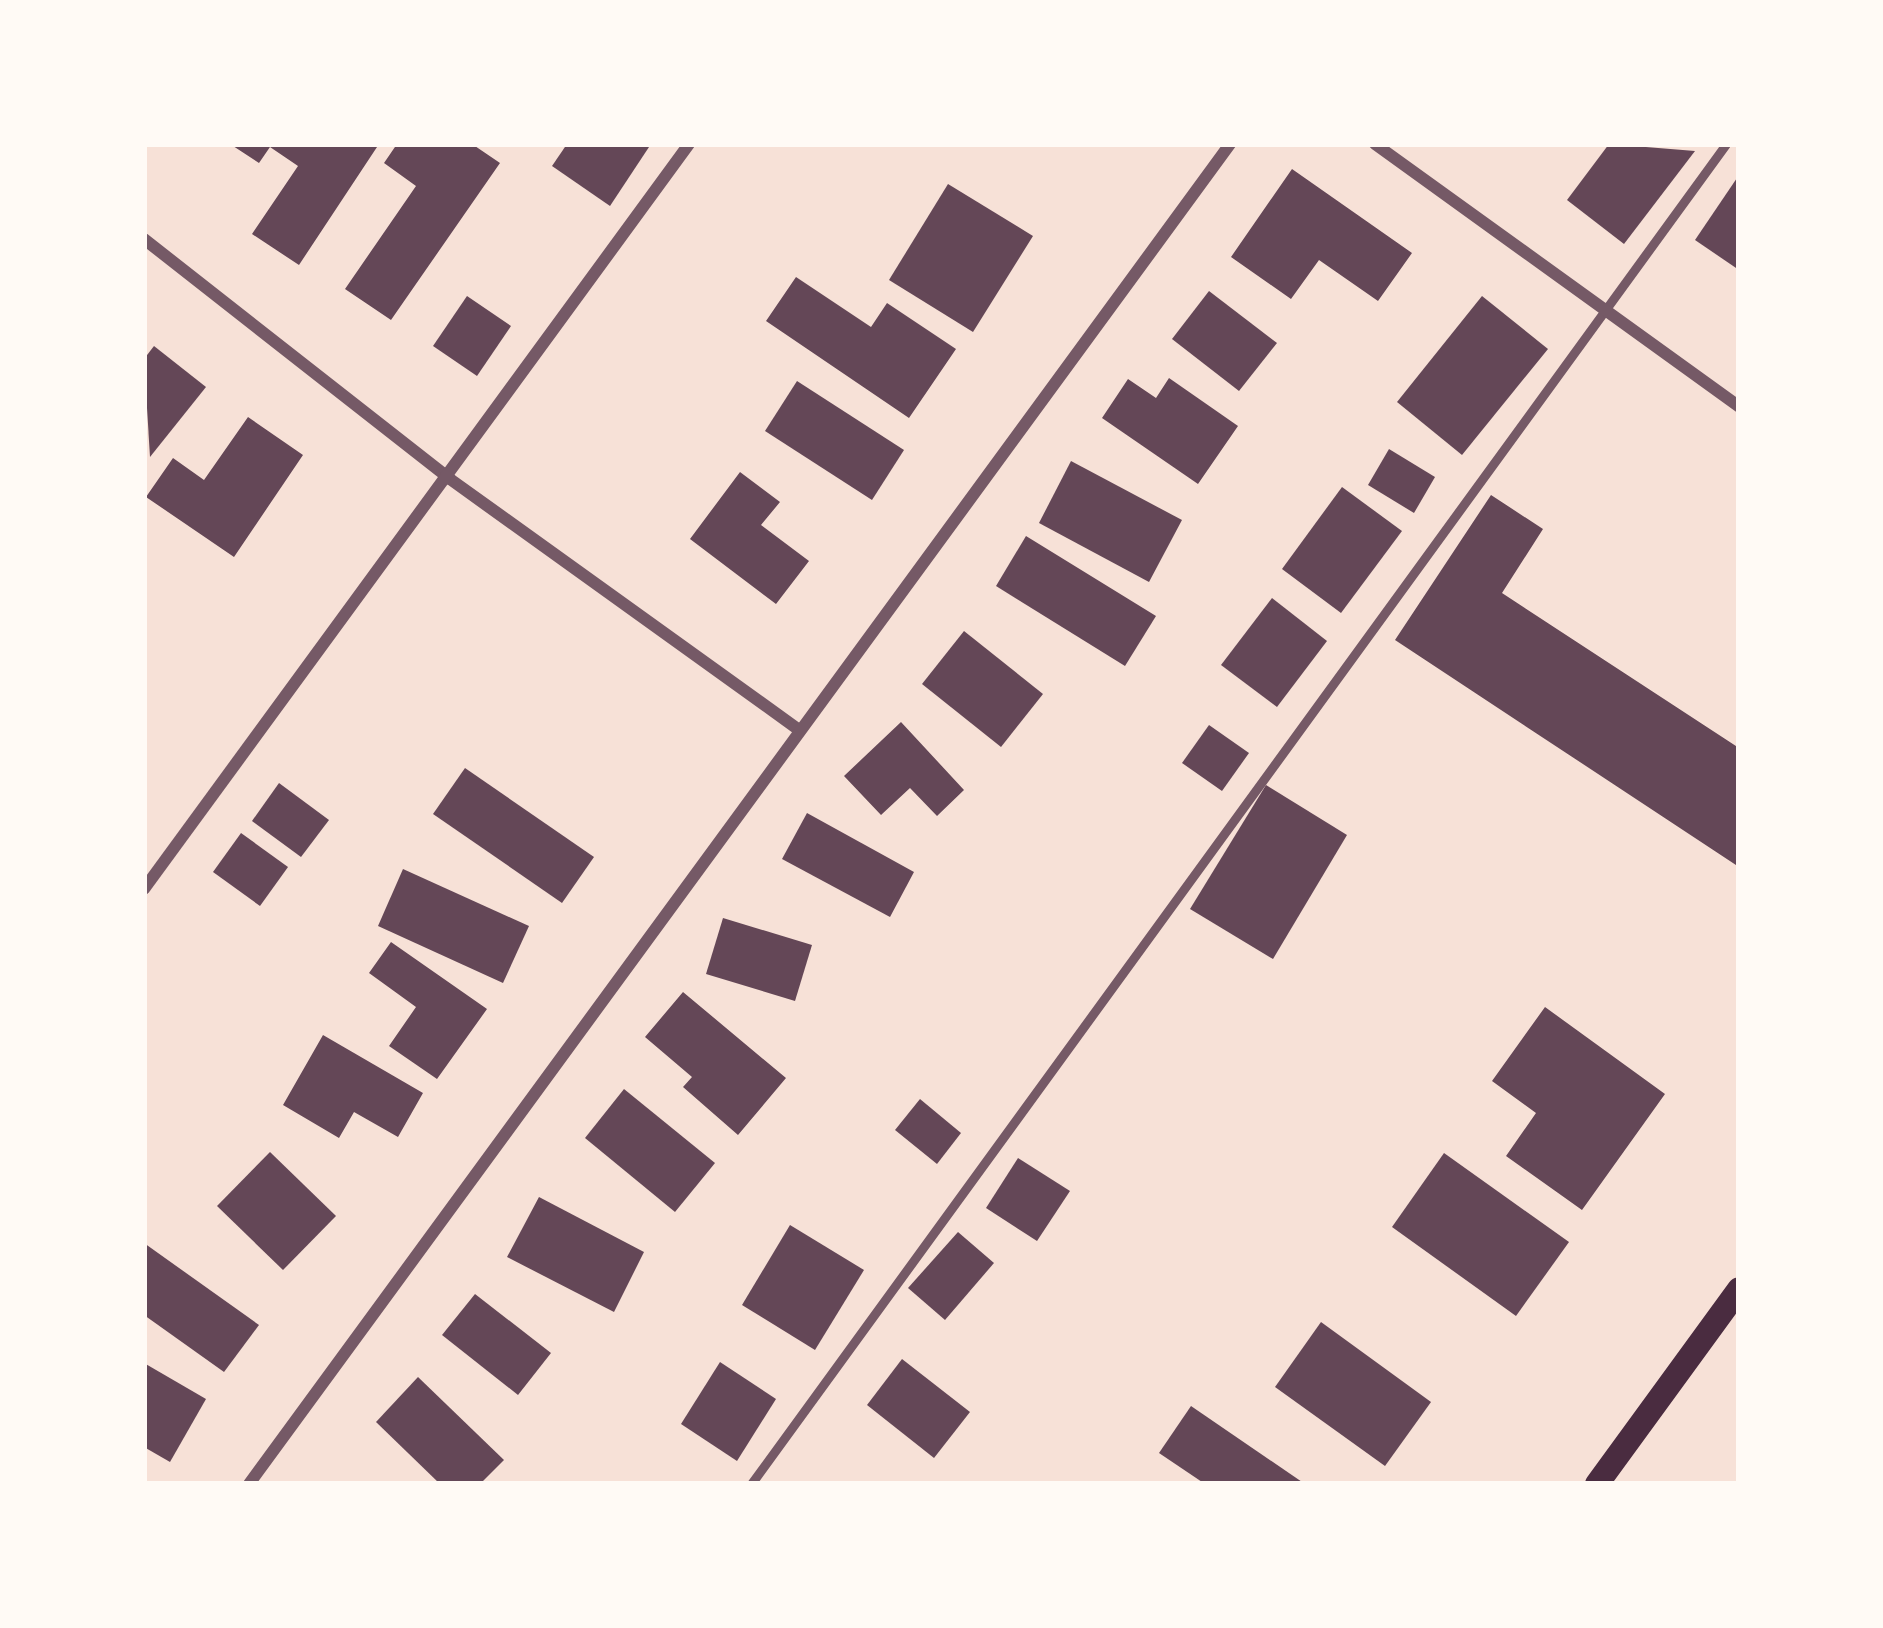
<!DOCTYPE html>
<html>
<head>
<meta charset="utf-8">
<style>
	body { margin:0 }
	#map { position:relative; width:1883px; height:1628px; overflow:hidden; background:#f7e1d7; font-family:Ubuntu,sans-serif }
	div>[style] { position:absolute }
	.building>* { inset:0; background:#644757 }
	.service>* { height:9px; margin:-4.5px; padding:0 4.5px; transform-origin:4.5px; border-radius:4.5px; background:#755966 }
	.minor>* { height:12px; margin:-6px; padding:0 6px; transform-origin:6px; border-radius:6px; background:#755966 }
	.secondary>* { height:24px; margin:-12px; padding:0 12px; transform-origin:12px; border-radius:12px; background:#4a2c40 }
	span { translate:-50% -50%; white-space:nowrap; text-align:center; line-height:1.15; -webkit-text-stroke:12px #fffaf5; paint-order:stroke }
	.frame { position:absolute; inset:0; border:147px solid #fffaf5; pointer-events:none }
</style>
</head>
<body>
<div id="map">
	<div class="building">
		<div style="clip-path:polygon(230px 144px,379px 144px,299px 265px,252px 234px,298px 166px,270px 147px,259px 163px)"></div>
		<div style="clip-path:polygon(397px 144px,472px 144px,500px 163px,391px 320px,345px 289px,416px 186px,384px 163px)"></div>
		<div style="clip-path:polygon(567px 144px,651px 144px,610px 206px,552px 166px)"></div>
		<div style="clip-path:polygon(1609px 144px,1695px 151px,1624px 244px,1567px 200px)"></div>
		<div style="clip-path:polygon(1292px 169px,1412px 253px,1378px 301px,1319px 260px,1291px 299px,1231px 257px)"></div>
		<div style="clip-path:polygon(1739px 175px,1739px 270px,1695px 240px)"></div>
		<div style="clip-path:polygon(948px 184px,1033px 236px,973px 332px,889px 280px)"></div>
		<div style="clip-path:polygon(796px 277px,871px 327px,887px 303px,956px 349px,909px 418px,766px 321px)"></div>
		<div style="clip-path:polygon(1209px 291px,1277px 343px,1239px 391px,1172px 339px)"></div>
		<div style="clip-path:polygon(467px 296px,511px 326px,477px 376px,433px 346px)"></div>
		<div style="clip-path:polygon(1482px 296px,1548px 349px,1462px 455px,1397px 402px)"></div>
		<div style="clip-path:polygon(154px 346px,206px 387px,150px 457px,144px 359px)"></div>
		<div style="clip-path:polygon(1169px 378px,1238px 426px,1198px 484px,1102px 418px,1128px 379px,1156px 398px)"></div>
		<div style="clip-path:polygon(797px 381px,904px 450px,872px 500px,765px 431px)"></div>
		<div style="clip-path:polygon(248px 417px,303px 455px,234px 557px,146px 497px,173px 458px,204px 480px)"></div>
		<div style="clip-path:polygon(1389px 449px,1435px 477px,1414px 513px,1368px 485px)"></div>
		<div style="clip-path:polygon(1071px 461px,1182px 520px,1149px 582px,1039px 523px)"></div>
		<div style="clip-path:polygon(740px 472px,780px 502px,761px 525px,809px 561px,776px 604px,690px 539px)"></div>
		<div style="clip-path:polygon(1342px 487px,1402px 531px,1341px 613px,1282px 569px)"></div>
		<div style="clip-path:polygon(1491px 495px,1543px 529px,1502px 593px,1739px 748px,1739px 867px,1395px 640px)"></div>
		<div style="clip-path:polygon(1026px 536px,1156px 616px,1125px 666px,996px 586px)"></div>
		<div style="clip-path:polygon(1272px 598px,1327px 641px,1277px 707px,1221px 665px)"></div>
		<div style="clip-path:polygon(964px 631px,1043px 694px,1001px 747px,922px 684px)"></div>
		<div style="clip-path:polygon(901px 722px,964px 790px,937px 816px,910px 788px,881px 815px,844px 776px)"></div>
		<div style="clip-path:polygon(1209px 725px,1249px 753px,1222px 791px,1182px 763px)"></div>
		<div style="clip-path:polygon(465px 768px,594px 857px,562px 903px,433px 814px)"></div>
		<div style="clip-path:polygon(279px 783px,329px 820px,301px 857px,252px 821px)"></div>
		<div style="clip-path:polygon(1266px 785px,1347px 835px,1273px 959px,1190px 909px)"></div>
		<div style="clip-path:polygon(807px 813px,914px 872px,890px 917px,782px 859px)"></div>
		<div style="clip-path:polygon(241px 833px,288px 867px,260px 906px,213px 872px)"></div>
		<div style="clip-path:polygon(403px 869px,529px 926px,503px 983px,378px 926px)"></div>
		<div style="clip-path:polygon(723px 918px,812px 945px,795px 1001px,706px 974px)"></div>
		<div style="clip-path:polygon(391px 942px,487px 1009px,437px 1079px,389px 1046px,416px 1007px,369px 973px)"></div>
		<div style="clip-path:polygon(683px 992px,786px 1078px,738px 1135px,683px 1087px,692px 1077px,645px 1037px)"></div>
		<div style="clip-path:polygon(1545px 1007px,1665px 1094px,1582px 1210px,1506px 1156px,1536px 1113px,1492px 1081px)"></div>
		<div style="clip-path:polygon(323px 1035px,423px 1093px,398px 1137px,354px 1112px,339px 1138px,283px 1105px)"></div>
		<div style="clip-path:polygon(624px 1089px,715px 1163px,675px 1212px,585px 1138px)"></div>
		<div style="clip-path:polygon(920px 1099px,961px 1133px,937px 1164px,895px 1130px)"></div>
		<div style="clip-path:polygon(270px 1152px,336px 1216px,283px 1270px,217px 1206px)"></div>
		<div style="clip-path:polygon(1444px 1153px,1569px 1242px,1516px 1316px,1392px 1227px)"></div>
		<div style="clip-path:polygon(1018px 1158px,1070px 1191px,1037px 1241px,986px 1208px)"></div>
		<div style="clip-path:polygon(539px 1197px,644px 1252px,614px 1312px,507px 1257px)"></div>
		<div style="clip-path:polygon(790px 1225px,864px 1270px,815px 1350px,742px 1305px)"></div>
		<div style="clip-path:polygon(958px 1232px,994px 1263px,945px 1320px,908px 1288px)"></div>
		<div style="clip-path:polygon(144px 1243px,259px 1325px,224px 1372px,144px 1315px)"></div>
		<div style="clip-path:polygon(475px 1294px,551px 1353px,518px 1395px,442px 1335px)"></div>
		<div style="clip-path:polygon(1321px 1322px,1431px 1402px,1385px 1466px,1275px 1387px)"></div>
		<div style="clip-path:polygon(902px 1359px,970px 1412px,934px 1458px,867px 1405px)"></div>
		<div style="clip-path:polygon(720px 1362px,776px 1399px,737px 1461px,681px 1424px)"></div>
		<div style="clip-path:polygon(144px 1363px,206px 1399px,170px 1462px,144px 1447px)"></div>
		<div style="clip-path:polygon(418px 1377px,504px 1460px,480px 1484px,440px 1484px,376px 1422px)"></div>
		<div style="clip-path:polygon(1191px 1406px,1305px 1484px,1205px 1484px,1159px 1453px)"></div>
	</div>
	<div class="service">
		<div style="left:751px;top:1484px;width:1657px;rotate:-53.96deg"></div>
	</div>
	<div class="minor">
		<div style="left:1375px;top:144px;width:449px;rotate:35.8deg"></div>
		<div style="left:144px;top:239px;width:389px;rotate:38.1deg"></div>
		<div style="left:450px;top:479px;width:428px;rotate:35.7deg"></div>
		<div style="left:144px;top:889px;width:923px;rotate:-53.81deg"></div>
		<div style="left:249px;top:1484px;width:1661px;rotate:-53.79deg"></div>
	</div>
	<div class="secondary">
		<div style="left:1597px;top:1484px;width:241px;rotate:-53.9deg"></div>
	</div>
	<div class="frame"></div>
</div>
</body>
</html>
